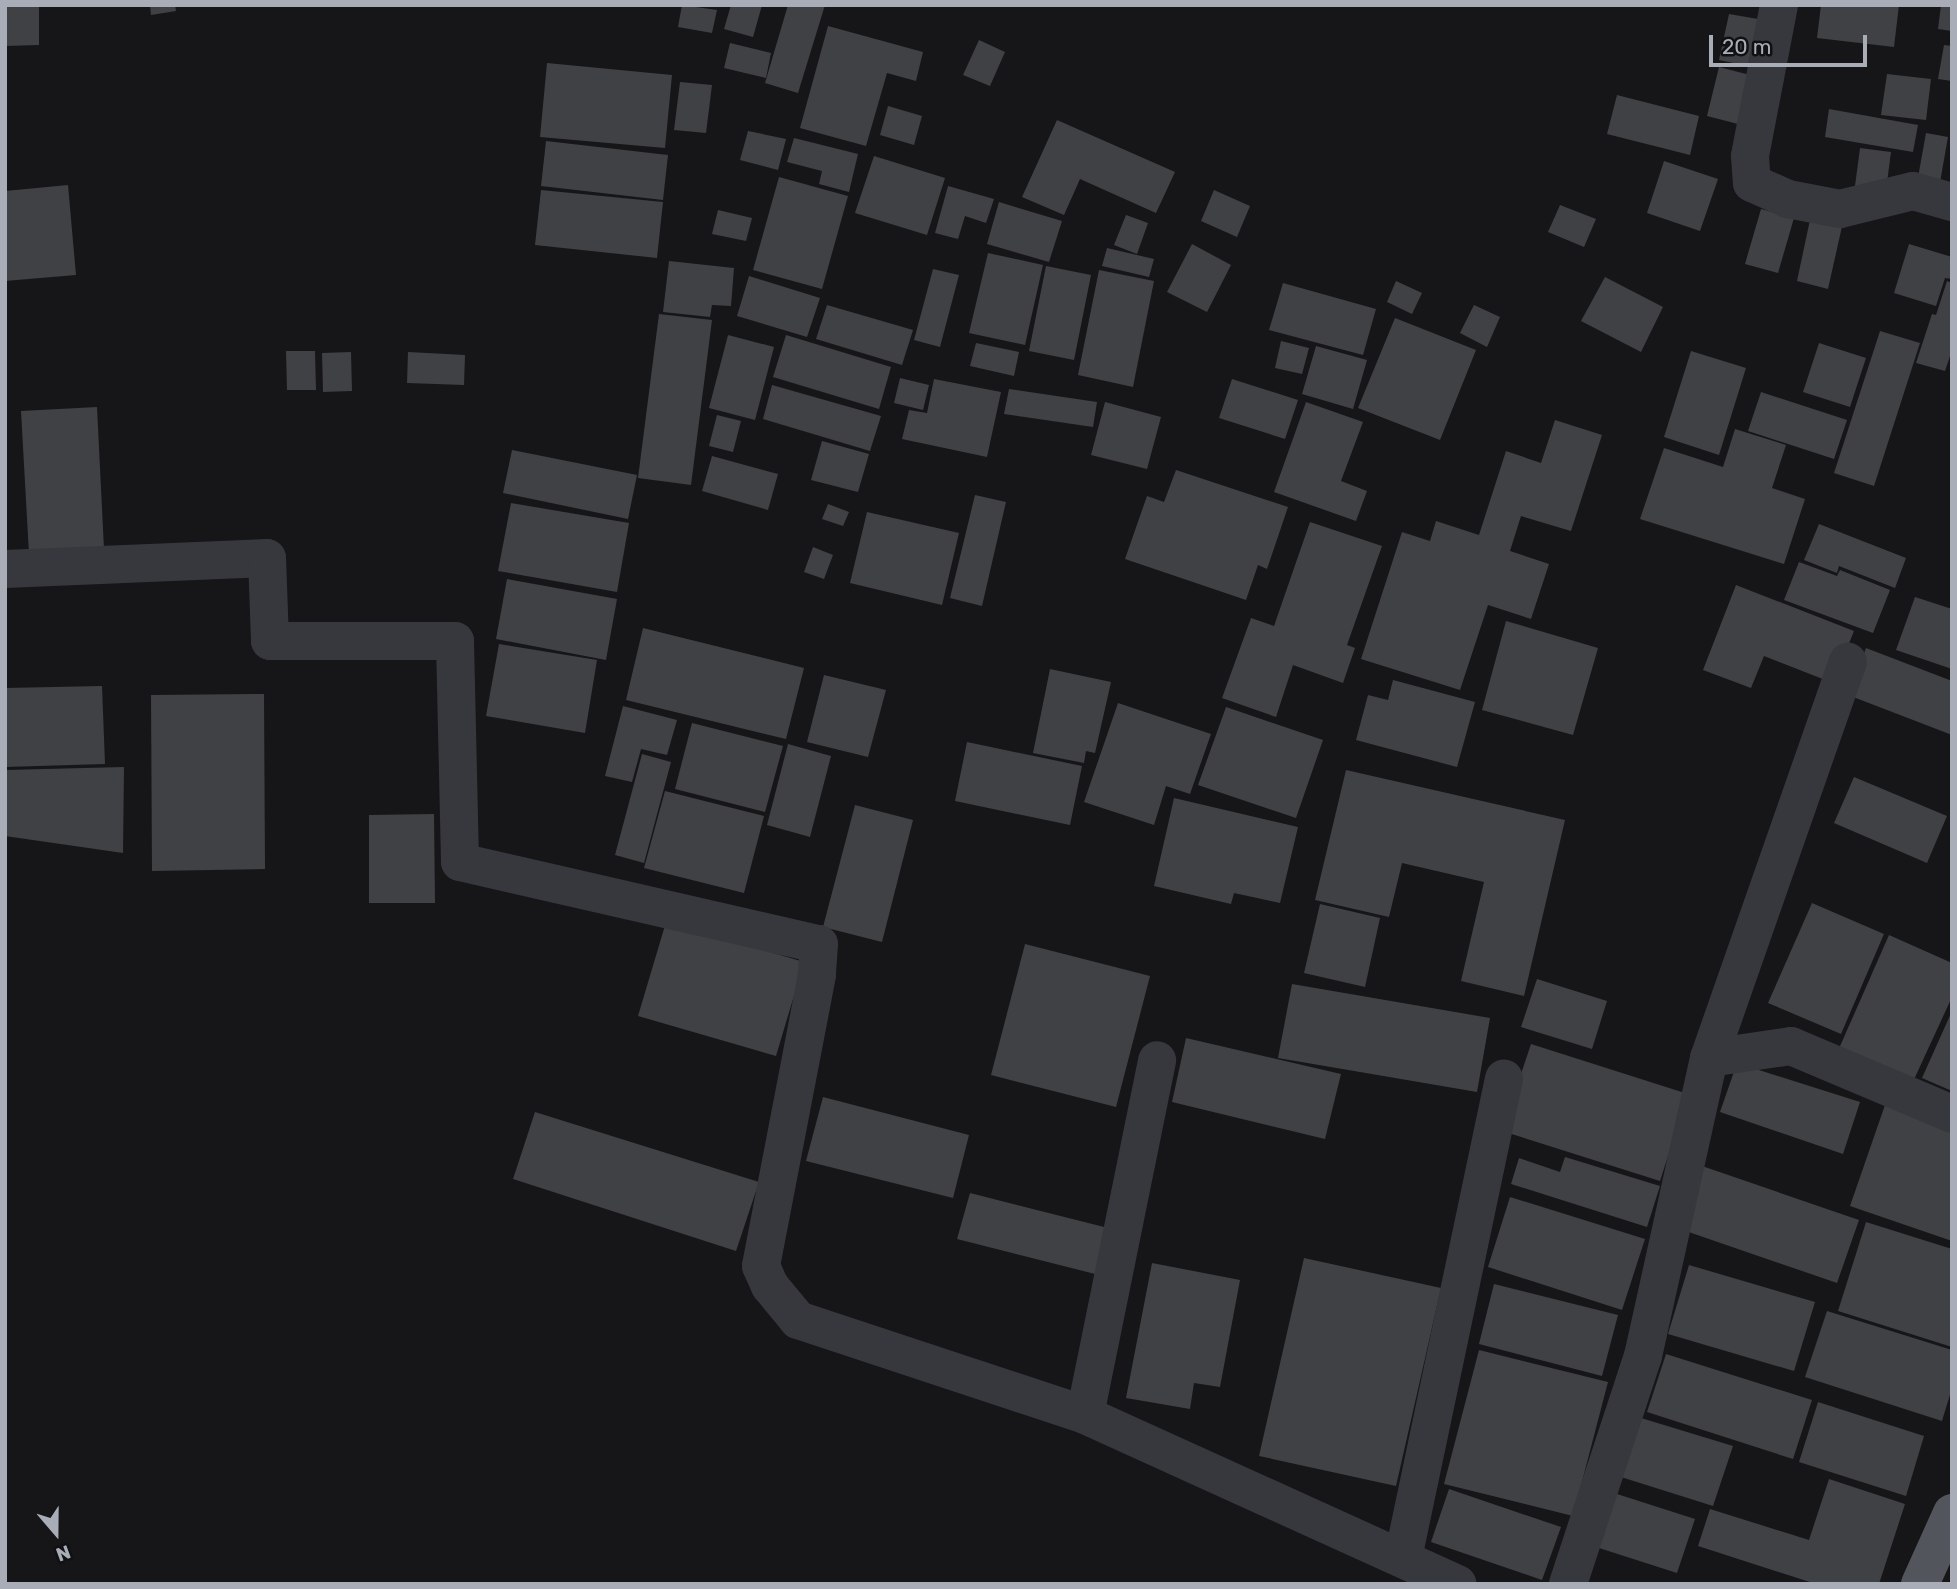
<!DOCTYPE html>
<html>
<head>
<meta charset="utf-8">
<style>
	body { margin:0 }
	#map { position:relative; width:1957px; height:1589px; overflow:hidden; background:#161618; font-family:Rubik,sans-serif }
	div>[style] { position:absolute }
	.building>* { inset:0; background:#404145 }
	.street>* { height:38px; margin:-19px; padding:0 19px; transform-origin:19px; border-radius:19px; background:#37383d }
	.primary>* { height:38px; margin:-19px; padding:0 19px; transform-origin:19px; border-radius:19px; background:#53555c }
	span { translate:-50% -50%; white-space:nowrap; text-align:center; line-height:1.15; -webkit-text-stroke:5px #111113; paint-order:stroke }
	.frame { position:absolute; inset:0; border:7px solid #a8adb8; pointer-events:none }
	.north { position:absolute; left:21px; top:1498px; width:70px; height:70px; -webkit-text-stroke:5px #111113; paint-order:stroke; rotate:160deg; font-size:19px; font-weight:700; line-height:28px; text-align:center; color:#a8adb8 }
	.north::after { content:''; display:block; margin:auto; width:24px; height:32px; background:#a8adb8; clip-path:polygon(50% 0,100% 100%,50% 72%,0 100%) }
	.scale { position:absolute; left:1709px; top:35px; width:158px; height:32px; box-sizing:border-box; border:4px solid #a8adb8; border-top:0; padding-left:9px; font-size:21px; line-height:24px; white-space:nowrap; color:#a8adb8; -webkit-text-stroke:5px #111113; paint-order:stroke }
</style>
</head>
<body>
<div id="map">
	<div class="building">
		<div style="clip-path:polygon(5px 5px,39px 5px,39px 45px,5px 46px)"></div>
		<div style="clip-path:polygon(150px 5px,175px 5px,176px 11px,151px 15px)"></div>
		<div style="clip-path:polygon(682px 5px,717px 10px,712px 33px,678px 27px)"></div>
		<div style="clip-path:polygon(731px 5px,762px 5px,753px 37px,724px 29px)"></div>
		<div style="clip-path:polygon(788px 5px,825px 5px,798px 93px,765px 83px)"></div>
		<div style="clip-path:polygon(1821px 5px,1899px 5px,1894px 47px,1817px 38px)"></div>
		<div style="clip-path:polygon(1941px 5px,1952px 5px,1952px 31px,1938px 29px)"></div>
		<div style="clip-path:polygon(1729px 14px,1758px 19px,1748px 66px,1719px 60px)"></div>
		<div style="clip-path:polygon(828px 26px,923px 52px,916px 81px,887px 73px,866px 146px,800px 128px)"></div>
		<div style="clip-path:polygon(979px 40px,1005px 52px,990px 86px,963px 75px)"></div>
		<div style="clip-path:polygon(730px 43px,771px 53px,766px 78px,724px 68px)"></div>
		<div style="clip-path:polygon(1944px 45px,1952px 46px,1952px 81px,1938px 79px)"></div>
		<div style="clip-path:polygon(547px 63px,672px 75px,665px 148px,540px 137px)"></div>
		<div style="clip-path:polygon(1719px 67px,1750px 75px,1738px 124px,1707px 116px)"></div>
		<div style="clip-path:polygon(1887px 74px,1931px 79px,1926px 120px,1881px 115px)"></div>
		<div style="clip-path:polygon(680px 82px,712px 85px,706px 133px,674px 130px)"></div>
		<div style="clip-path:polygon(1617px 95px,1699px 116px,1690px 155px,1607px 134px)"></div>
		<div style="clip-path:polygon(888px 106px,922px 116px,914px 145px,880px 135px)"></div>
		<div style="clip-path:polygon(1829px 109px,1918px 125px,1913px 152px,1825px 137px)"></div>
		<div style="clip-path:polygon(1057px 120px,1175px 172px,1156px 213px,1080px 179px,1064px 215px,1022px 197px)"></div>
		<div style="clip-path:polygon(748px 131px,786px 139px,778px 170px,740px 160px)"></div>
		<div style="clip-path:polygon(1926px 133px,1948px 137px,1939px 188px,1917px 183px)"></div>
		<div style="clip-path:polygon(794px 138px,858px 154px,849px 192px,819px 184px,822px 171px,787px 162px)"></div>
		<div style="clip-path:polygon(546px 141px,668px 155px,663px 200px,541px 186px)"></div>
		<div style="clip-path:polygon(1860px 148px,1891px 152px,1886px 190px,1855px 186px)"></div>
		<div style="clip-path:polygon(874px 156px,945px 178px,927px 235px,855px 213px)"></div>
		<div style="clip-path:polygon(1664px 161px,1718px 179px,1700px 231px,1647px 213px)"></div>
		<div style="clip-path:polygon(779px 177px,848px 196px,822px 289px,753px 270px)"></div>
		<div style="clip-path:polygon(68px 185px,76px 275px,5px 281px,5px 191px)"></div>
		<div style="clip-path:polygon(948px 186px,994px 199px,986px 223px,965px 216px,958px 239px,935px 233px)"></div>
		<div style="clip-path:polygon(541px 190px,663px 202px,657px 258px,535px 245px)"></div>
		<div style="clip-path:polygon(1214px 190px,1250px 206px,1237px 237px,1201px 221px)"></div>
		<div style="clip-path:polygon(999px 202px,1062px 221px,1049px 262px,987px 244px)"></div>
		<div style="clip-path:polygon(1560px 205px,1596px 219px,1584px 247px,1548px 232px)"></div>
		<div style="clip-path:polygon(1761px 209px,1794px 218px,1778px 273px,1745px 264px)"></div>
		<div style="clip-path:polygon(718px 210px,752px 218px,746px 241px,712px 234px)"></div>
		<div style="clip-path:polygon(1126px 215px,1148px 223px,1137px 254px,1114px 245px)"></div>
		<div style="clip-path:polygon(1811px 215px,1843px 222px,1828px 289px,1797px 281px)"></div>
		<div style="clip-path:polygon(1192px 244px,1231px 265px,1207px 312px,1167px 292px)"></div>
		<div style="clip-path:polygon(1909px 244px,1952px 257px,1952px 279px,1945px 278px,1936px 306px,1894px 293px)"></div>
		<div style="clip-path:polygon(1107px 248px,1154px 259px,1149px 277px,1102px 266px)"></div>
		<div style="clip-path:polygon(988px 253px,1043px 265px,1025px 345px,969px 333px)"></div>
		<div style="clip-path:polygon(669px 261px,734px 268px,731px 306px,712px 305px,710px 317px,663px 312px)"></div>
		<div style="clip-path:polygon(1046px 266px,1091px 275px,1074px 360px,1029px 351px)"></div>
		<div style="clip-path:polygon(933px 269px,959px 275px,940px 347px,914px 340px)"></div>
		<div style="clip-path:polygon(1099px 270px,1154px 281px,1133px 387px,1078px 375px)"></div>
		<div style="clip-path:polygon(749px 276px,820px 298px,807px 337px,737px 316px)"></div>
		<div style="clip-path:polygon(1605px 277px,1663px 307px,1641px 352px,1581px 321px)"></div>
		<div style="clip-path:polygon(1396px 281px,1422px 293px,1412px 314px,1387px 302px)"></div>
		<div style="clip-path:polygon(1947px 281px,1952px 283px,1952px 350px,1945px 371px,1916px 363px,1932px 314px,1936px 315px)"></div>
		<div style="clip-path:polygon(1283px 283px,1376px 309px,1363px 355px,1269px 330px)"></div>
		<div style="clip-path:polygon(827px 305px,913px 330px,902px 365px,816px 339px)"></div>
		<div style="clip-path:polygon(1474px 305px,1500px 317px,1487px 347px,1460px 333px)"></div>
		<div style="clip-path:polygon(659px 314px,712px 320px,691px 485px,638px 478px)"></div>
		<div style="clip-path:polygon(1395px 318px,1476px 350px,1440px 440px,1358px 408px)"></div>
		<div style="clip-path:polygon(1880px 331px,1920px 343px,1874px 486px,1834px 473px)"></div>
		<div style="clip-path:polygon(728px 335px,774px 347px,755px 420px,709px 408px)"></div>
		<div style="clip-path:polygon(786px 335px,891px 367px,879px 409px,773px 377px)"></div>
		<div style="clip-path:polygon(1281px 341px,1309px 348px,1302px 374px,1275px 368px)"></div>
		<div style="clip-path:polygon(976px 343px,1019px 352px,1014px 376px,970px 366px)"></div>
		<div style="clip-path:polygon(1819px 343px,1866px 358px,1850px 407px,1803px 392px)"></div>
		<div style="clip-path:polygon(1316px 346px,1367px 360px,1353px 409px,1302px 394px)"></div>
		<div style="clip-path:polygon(286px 351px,315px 351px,316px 390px,287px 390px)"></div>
		<div style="clip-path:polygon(1691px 351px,1746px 368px,1719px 455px,1664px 437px)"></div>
		<div style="clip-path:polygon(351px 352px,352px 391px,323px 392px,322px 353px)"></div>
		<div style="clip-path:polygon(408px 352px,465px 355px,464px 385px,407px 383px)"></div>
		<div style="clip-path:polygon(900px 378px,929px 385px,923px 410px,894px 403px)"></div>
		<div style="clip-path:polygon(934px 379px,1001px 392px,987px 457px,902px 439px,909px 410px,927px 413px)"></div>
		<div style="clip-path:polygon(1232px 379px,1298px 400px,1285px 439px,1219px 418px)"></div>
		<div style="clip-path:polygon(772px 385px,881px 416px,870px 451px,763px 419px)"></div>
		<div style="clip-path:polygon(1009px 389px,1097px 402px,1093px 427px,1004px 414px)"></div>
		<div style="clip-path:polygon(1761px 392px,1847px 420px,1834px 459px,1748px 431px)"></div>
		<div style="clip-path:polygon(1105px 402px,1161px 417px,1147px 469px,1091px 455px)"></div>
		<div style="clip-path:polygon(1306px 402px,1363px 422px,1341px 481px,1367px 491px,1356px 521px,1274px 492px)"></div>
		<div style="clip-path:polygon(97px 407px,104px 549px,29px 554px,21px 411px)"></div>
		<div style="clip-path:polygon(717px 415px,741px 421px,733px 452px,709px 446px)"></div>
		<div style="clip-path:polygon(1555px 420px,1602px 435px,1571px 531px,1521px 516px,1510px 551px,1549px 564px,1531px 619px,1488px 605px,1460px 690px,1361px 659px,1402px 532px,1430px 541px,1436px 521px,1479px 535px,1506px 451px,1541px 463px)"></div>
		<div style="clip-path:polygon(1735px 429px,1786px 445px,1772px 488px,1805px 499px,1784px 564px,1640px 519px,1664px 448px,1723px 467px)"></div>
		<div style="clip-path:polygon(822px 441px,869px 454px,858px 492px,811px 480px)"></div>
		<div style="clip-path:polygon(512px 450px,637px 475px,628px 519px,503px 493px)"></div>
		<div style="clip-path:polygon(712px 456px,778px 474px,768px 510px,702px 491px)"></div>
		<div style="clip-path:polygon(1176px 470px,1288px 507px,1267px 569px,1258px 565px,1246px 600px,1125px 559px,1147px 496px,1164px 502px)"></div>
		<div style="clip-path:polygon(975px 495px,1006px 502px,982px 606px,950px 598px)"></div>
		<div style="clip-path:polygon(511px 503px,629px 523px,617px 592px,498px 571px)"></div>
		<div style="clip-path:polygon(828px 504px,849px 512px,843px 526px,822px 519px)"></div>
		<div style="clip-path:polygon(867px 512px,959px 533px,942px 605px,850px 583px)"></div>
		<div style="clip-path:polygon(1310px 522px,1382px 546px,1347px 645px,1355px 648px,1343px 683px,1293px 665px,1276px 717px,1222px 698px,1251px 618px,1274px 626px)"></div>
		<div style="clip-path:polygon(1819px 524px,1906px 558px,1895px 588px,1839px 566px,1837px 573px,1804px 560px)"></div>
		<div style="clip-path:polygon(813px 547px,833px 555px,824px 579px,804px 572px)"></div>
		<div style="clip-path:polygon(1799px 562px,1837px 576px,1840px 570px,1890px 590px,1873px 633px,1784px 600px)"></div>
		<div style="clip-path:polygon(507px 579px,617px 599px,606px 660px,496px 639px)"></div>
		<div style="clip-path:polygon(1736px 585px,1854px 631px,1833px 683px,1764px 656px,1751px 688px,1703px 670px)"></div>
		<div style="clip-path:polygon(1915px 597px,1952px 609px,1952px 669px,1896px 650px)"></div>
		<div style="clip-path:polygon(1506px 621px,1598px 648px,1573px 735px,1482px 710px)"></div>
		<div style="clip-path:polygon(643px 628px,804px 668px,786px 739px,626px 700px)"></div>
		<div style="clip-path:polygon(499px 644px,597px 660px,585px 733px,486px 716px)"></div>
		<div style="clip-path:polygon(1866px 648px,1952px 681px,1952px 735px,1848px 695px)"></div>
		<div style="clip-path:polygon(1050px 669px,1111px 682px,1095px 753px,1086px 751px,1084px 763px,1033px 753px)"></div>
		<div style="clip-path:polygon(824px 675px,886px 690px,868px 757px,807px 742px)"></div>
		<div style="clip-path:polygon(1393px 680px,1475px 702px,1457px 767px,1356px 740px,1368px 695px,1388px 700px)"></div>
		<div style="clip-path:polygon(102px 686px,105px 764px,5px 767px,5px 688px)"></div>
		<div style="clip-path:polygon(264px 694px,265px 869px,152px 871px,151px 695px)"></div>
		<div style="clip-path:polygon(1118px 703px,1211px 734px,1190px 794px,1166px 786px,1154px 825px,1084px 802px)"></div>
		<div style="clip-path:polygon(623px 706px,677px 720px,667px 755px,641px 749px,632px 782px,605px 776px)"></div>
		<div style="clip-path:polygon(1226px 707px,1323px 740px,1296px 818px,1198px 785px)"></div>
		<div style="clip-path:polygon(692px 723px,783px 746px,765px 812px,675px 789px)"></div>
		<div style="clip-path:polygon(967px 742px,1082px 766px,1070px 825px,955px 801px)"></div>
		<div style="clip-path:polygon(788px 744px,831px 756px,810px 837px,767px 825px)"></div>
		<div style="clip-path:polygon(642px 754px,671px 762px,644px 863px,615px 855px)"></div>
		<div style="clip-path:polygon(124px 767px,123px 853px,5px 836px,5px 770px)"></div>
		<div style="clip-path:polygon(1346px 770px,1565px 820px,1524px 996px,1461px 981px,1484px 882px,1402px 863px,1389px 917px,1315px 900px)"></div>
		<div style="clip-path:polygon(1854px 777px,1947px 816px,1927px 863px,1834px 823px)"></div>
		<div style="clip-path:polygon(665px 791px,764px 816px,744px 893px,644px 868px)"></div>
		<div style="clip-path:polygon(1174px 798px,1298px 827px,1280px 903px,1234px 893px,1231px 904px,1154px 886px)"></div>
		<div style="clip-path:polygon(855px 805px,913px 820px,882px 942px,823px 927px)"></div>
		<div style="clip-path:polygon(434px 814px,435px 903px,369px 903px,369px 815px)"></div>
		<div style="clip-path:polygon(1812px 903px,1884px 934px,1841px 1034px,1768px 1003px)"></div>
		<div style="clip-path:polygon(1320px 904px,1380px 918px,1365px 987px,1304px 973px)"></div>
		<div style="clip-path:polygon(666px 922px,804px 962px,776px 1056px,638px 1016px)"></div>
		<div style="clip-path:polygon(1889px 935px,1952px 963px,1952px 997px,1911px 1086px,1837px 1053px)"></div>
		<div style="clip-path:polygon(1025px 944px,1150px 976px,1116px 1107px,991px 1075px)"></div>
		<div style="clip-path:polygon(1537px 979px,1607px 1001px,1592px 1049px,1521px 1027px)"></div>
		<div style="clip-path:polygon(1292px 984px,1490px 1018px,1477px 1092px,1278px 1058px)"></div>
		<div style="clip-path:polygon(1952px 1011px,1952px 1091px,1922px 1078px)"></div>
		<div style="clip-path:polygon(1186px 1038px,1341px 1074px,1325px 1139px,1172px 1102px)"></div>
		<div style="clip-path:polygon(1531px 1044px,1688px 1094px,1660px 1181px,1502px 1131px)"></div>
		<div style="clip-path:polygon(1737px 1063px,1860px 1102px,1843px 1154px,1720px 1112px)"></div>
		<div style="clip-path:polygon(823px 1097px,969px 1135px,953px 1198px,806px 1161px)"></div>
		<div style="clip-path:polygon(1885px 1105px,1952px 1128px,1952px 1241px,1850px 1206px)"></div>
		<div style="clip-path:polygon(535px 1112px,759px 1182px,736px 1251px,513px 1179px)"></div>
		<div style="clip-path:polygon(1565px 1157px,1660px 1186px,1647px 1227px,1511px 1184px,1519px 1158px,1560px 1172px)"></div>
		<div style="clip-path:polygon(1702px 1166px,1859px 1220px,1837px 1283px,1680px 1229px)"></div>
		<div style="clip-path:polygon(970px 1193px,1116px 1230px,1103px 1276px,957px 1239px)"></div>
		<div style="clip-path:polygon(1510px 1197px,1645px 1239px,1622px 1310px,1488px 1267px)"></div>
		<div style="clip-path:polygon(1866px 1222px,1952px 1249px,1952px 1347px,1838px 1311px)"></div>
		<div style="clip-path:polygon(1304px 1258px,1441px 1288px,1396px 1486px,1259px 1456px)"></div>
		<div style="clip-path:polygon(1152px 1263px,1240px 1280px,1220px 1387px,1194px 1383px,1190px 1409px,1126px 1398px)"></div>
		<div style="clip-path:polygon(1689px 1265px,1815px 1302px,1794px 1371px,1668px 1334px)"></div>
		<div style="clip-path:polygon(1494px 1284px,1618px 1315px,1602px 1376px,1479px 1344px)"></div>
		<div style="clip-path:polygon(1827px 1311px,1952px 1350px,1952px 1388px,1942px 1421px,1805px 1377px)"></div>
		<div style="clip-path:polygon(1479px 1350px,1608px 1382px,1573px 1516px,1444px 1484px)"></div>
		<div style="clip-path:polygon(1666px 1354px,1812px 1400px,1793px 1459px,1647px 1412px)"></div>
		<div style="clip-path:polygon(1818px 1402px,1924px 1436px,1906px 1496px,1799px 1462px)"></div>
		<div style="clip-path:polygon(1641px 1418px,1733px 1446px,1713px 1506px,1621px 1477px)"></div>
		<div style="clip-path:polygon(1829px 1479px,1905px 1504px,1879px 1584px,1816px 1584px,1698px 1546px,1710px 1509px,1809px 1540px)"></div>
		<div style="clip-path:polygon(1449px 1489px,1561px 1527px,1542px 1580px,1431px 1542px)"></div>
		<div style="clip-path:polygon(1617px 1494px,1695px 1519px,1677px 1573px,1599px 1548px)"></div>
	</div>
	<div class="street">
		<div style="left:1779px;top:5px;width:154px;rotate:100.9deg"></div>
		<div style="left:1750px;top:156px;width:27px;rotate:86deg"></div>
		<div style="left:1752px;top:183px;width:39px;rotate:24deg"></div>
		<div style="left:1788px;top:199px;width:53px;rotate:10.9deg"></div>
		<div style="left:1840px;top:209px;width:75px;rotate:-13.9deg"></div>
		<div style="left:1913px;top:191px;width:41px;rotate:15.8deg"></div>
		<div style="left:5px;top:569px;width:262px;rotate:-2.4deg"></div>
		<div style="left:267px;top:558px;width:83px;rotate:87.9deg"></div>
		<div style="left:270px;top:641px;width:185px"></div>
		<div style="left:455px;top:641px;width:221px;rotate:88.7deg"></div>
		<div style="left:460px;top:862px;width:368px;rotate:12.9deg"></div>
		<div style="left:819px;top:944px;width:31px;rotate:94deg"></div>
		<div style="left:817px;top:975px;width:296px;rotate:100.9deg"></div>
		<div style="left:761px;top:1266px;width:22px;rotate:66deg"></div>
		<div style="left:770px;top:1286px;width:44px;rotate:50.5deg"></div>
		<div style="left:798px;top:1320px;width:302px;rotate:18.3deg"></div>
		<div style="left:1085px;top:1415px;width:409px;rotate:24.4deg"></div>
		<div style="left:1709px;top:1058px;width:83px;rotate:-8.3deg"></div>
		<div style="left:1791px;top:1046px;width:175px;rotate:22.9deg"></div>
		<div style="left:1085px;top:1415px;width:362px;rotate:-78.5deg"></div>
		<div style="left:1403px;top:1558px;width:490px;rotate:-78.1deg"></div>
		<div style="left:1568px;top:1584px;width:240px;rotate:-71.8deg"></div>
		<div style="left:1643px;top:1356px;width:305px;rotate:-77.5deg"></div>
		<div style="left:1709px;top:1058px;width:420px;rotate:-70.7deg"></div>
	</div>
	<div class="primary">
		<div style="left:1920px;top:1584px;width:78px;rotate:-65.7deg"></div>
	</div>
	<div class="frame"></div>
	<div class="north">N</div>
	<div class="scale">20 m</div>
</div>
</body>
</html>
